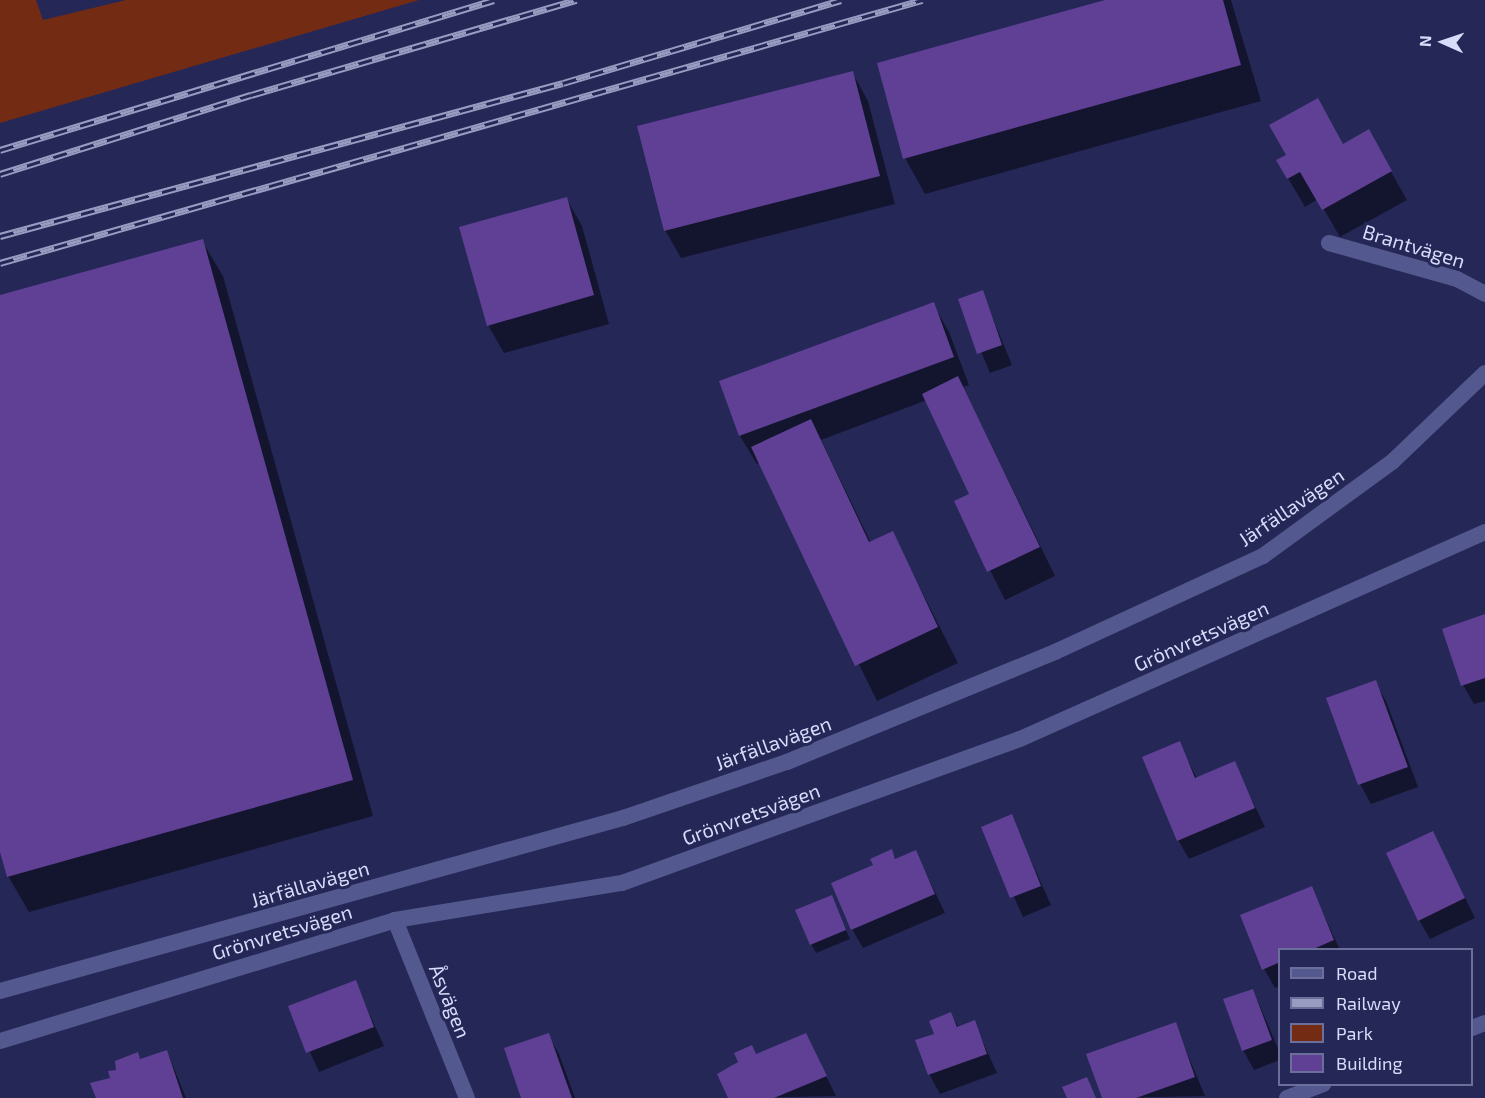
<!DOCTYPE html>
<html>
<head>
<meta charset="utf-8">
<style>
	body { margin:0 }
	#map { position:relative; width:1485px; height:1098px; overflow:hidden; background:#252757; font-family:"Exo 2",sans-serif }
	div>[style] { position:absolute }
	.green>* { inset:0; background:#742b14 }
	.shadow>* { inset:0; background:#0007 }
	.building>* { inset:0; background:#5f4095 }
	.service>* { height:16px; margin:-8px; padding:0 8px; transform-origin:8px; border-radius:8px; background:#53598e }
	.minor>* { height:16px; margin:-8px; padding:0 8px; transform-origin:8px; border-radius:8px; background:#53598e }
	.tertiary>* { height:16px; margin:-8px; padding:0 8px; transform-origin:8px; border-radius:8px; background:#53598e }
	.rail>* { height:7px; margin-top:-3.5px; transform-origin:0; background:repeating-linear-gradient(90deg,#252757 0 14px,#989cc1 0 28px); box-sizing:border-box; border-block:2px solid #989cc1 }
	span { translate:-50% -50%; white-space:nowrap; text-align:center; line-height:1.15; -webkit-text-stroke:6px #252757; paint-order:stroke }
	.street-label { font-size:20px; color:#d7dcfb }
	.legend { position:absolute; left:1278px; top:948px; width:195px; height:138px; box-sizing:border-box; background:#252757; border:2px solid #6c6f99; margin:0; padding:8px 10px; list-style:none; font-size:18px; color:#d7dcfb }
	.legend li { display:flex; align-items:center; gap:12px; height:30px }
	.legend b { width:30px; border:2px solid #6c6f99 }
	.north { position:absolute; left:1413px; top:12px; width:60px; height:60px; -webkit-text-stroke:4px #252757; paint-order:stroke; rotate:273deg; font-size:16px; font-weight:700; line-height:24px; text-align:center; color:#d7dcfb }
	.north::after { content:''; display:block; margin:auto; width:21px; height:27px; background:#d7dcfb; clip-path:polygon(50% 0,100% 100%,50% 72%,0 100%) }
</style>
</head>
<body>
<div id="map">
	<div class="green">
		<div style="clip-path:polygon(0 0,36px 0,43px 20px,126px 0,419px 0,0 123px)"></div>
	</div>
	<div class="shadow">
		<div style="clip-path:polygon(1111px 0,1231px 0,1261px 101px,925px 194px,905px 158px)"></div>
		<div style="clip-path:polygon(852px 72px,868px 101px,895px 204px,681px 258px,665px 230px)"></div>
		<div style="clip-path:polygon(1368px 131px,1407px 200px,1340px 237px,1318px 199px,1305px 207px,1278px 161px,1343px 145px)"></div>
		<div style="clip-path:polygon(566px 198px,582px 226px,609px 324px,504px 353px,488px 325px)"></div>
		<div style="clip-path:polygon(202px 241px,223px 276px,373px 816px,29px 912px,8px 876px,0 846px,0 297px)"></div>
		<div style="clip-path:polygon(982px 292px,1012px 365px,990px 373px,960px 300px)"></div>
		<div style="clip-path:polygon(933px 304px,949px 332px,969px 385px,963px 387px,1055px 576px,1005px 600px,956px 502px,971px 494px,927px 400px,821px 440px,871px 543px,892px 533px,958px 663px,877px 701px,760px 462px,757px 464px,740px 436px,721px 382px)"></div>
		<div style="clip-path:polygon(1485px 616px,1485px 701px,1474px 704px,1463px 685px)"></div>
		<div style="clip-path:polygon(1375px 682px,1386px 701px,1418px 787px,1371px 804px,1360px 784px,1328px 699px)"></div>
		<div style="clip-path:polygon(1179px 742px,1197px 779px,1234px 763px,1265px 827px,1189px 859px,1178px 840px)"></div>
		<div style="clip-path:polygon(1011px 816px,1051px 905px,1023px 917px,983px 828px)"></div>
		<div style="clip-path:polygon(1433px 833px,1475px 918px,1430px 939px,1419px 920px)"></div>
		<div style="clip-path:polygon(891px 851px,896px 860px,916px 852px,945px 913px,863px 948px,852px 929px,875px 866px)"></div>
		<div style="clip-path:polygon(1311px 887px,1340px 950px,1280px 950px,1280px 986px,1275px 988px,1264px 969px)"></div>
		<div style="clip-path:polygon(831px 897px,850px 939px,816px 953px,811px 944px)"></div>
		<div style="clip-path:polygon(355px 982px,384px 1046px,319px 1072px,290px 1007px)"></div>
		<div style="clip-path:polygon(1253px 990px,1280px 1053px,1280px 1060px,1254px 1070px,1243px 1050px)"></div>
		<div style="clip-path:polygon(951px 1014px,959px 1028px,974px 1022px,997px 1073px,940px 1094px,929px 1074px,936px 1035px)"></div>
		<div style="clip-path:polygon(1175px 1024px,1205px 1096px,1103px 1098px)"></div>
		<div style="clip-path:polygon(548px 1035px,559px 1054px,575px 1098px,523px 1098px)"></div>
		<div style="clip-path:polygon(806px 1035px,836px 1096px,730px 1098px)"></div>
		<div style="clip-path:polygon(167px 1051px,186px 1098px,97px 1098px,118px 1072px)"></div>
	</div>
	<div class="building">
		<div style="clip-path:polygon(1105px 0,1223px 0,1241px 65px,903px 159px,877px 63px)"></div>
		<div style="clip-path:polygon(853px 71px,880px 176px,664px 231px,637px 126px)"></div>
		<div style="clip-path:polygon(1318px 98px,1343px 144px,1369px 129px,1392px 171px,1322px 210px,1300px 172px,1287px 179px,1276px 160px,1286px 155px,1269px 125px)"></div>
		<div style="clip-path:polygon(567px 197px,594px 295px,487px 326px,459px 227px)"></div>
		<div style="clip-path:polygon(203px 239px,353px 780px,7px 877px,0 852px,0 295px)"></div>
		<div style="clip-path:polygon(983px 290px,1002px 345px,977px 354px,958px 299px)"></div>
		<div style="clip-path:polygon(934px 302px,954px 357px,739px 436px,719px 381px)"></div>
		<div style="clip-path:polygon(958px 376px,1040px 547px,987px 572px,954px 501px,969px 494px,922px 394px)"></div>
		<div style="clip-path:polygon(811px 419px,869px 542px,893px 531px,938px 627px,855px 666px,751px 447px)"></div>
		<div style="clip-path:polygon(1485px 614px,1485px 678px,1461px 686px,1442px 629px)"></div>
		<div style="clip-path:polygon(1376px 680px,1408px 767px,1358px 785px,1326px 698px)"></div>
		<div style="clip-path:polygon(1180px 741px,1195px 778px,1235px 761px,1255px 808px,1177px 841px,1142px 757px)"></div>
		<div style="clip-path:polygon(1012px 814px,1041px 886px,1010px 898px,981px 827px)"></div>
		<div style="clip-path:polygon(1433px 831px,1465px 898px,1418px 921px,1386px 853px)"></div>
		<div style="clip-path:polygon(892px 849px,895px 859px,916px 850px,935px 894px,851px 930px,831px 883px,873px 865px,870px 859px)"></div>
		<div style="clip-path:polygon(1312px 886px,1334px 940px,1311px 950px,1280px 950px,1280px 962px,1262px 970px,1240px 915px)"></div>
		<div style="clip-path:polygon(832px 895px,846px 930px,810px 945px,795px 910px)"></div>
		<div style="clip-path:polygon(356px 980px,374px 1027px,306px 1053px,288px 1006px)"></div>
		<div style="clip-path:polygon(1253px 989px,1272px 1040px,1242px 1051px,1223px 999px)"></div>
		<div style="clip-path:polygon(951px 1012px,957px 1027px,975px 1020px,987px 1054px,928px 1075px,915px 1040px,934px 1034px,929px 1021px)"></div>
		<div style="clip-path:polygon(1176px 1022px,1195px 1077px,1136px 1098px,1102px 1098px,1086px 1054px)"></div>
		<div style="clip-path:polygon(549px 1033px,572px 1098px,521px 1098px,504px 1048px)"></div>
		<div style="clip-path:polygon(806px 1033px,827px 1076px,774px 1098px,728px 1098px,717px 1074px,738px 1062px,734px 1053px,752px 1045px,756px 1054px)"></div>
		<div style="clip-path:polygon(167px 1050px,183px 1098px,96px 1098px,90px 1083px,110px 1078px,108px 1071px,116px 1070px,115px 1061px,138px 1052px,140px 1059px)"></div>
		<div style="clip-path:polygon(1087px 1077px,1096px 1098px,1067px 1098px,1062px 1087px)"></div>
	</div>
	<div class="service">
		<div style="left:1329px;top:243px;width:133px;rotate:15.7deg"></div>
		<div style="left:1457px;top:279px;width:32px;rotate:28deg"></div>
	</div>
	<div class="minor">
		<div style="left:395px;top:920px;width:192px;rotate:68deg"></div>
		<div style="left:1472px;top:1028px;width:14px;rotate:-21deg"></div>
		<div style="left:0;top:1041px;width:413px;rotate:-17deg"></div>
		<div style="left:395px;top:920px;width:230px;rotate:-9.3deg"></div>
		<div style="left:622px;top:883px;width:423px;rotate:-19.9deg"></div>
		<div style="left:1020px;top:739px;width:509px;rotate:-24deg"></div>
		<div style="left:1287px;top:1098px;width:39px;rotate:-21deg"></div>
	</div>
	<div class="tertiary">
		<div style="left:0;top:991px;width:647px;rotate:-15.52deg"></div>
		<div style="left:623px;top:818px;width:173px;rotate:-18.9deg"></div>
		<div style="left:787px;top:762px;width:290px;rotate:-22.3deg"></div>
		<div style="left:1055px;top:652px;width:229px;rotate:-24.8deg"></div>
		<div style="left:1263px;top:556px;width:160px;rotate:-36.1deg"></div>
		<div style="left:1392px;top:462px;width:129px;rotate:-43.7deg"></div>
	</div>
	<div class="rail">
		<div style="left:0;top:150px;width:516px;rotate:-16.89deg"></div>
		<div style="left:0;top:174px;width:263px;rotate:-17.5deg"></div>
		<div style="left:251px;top:95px;width:339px;rotate:-16.3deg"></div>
		<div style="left:0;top:236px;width:583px;rotate:-15.2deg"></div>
		<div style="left:563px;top:83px;width:290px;rotate:-16.6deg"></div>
		<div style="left:0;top:263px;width:959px;rotate:-15.92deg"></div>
	</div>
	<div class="street-label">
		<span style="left:1414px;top:246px;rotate:17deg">Brantvägen</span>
		<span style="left:1291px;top:507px;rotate:-34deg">Järfällavägen</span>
		<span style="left:1201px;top:636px;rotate:-24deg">Grönvretsvägen</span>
		<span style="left:773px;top:743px;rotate:-20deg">Järfällavägen</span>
		<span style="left:751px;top:814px;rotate:-20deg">Grönvretsvägen</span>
		<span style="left:310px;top:884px;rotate:-16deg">Järfällavägen</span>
		<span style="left:282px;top:932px;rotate:-17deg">Grönvretsvägen</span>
		<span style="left:450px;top:1001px;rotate:68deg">Åsvägen</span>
	</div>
	<ul class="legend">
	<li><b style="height:8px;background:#53598e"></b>Road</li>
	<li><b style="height:8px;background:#989cc1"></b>Railway</li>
	<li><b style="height:16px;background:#742b14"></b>Park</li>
	<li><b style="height:16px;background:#5f4095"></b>Building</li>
	</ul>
	<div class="north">N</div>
</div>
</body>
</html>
